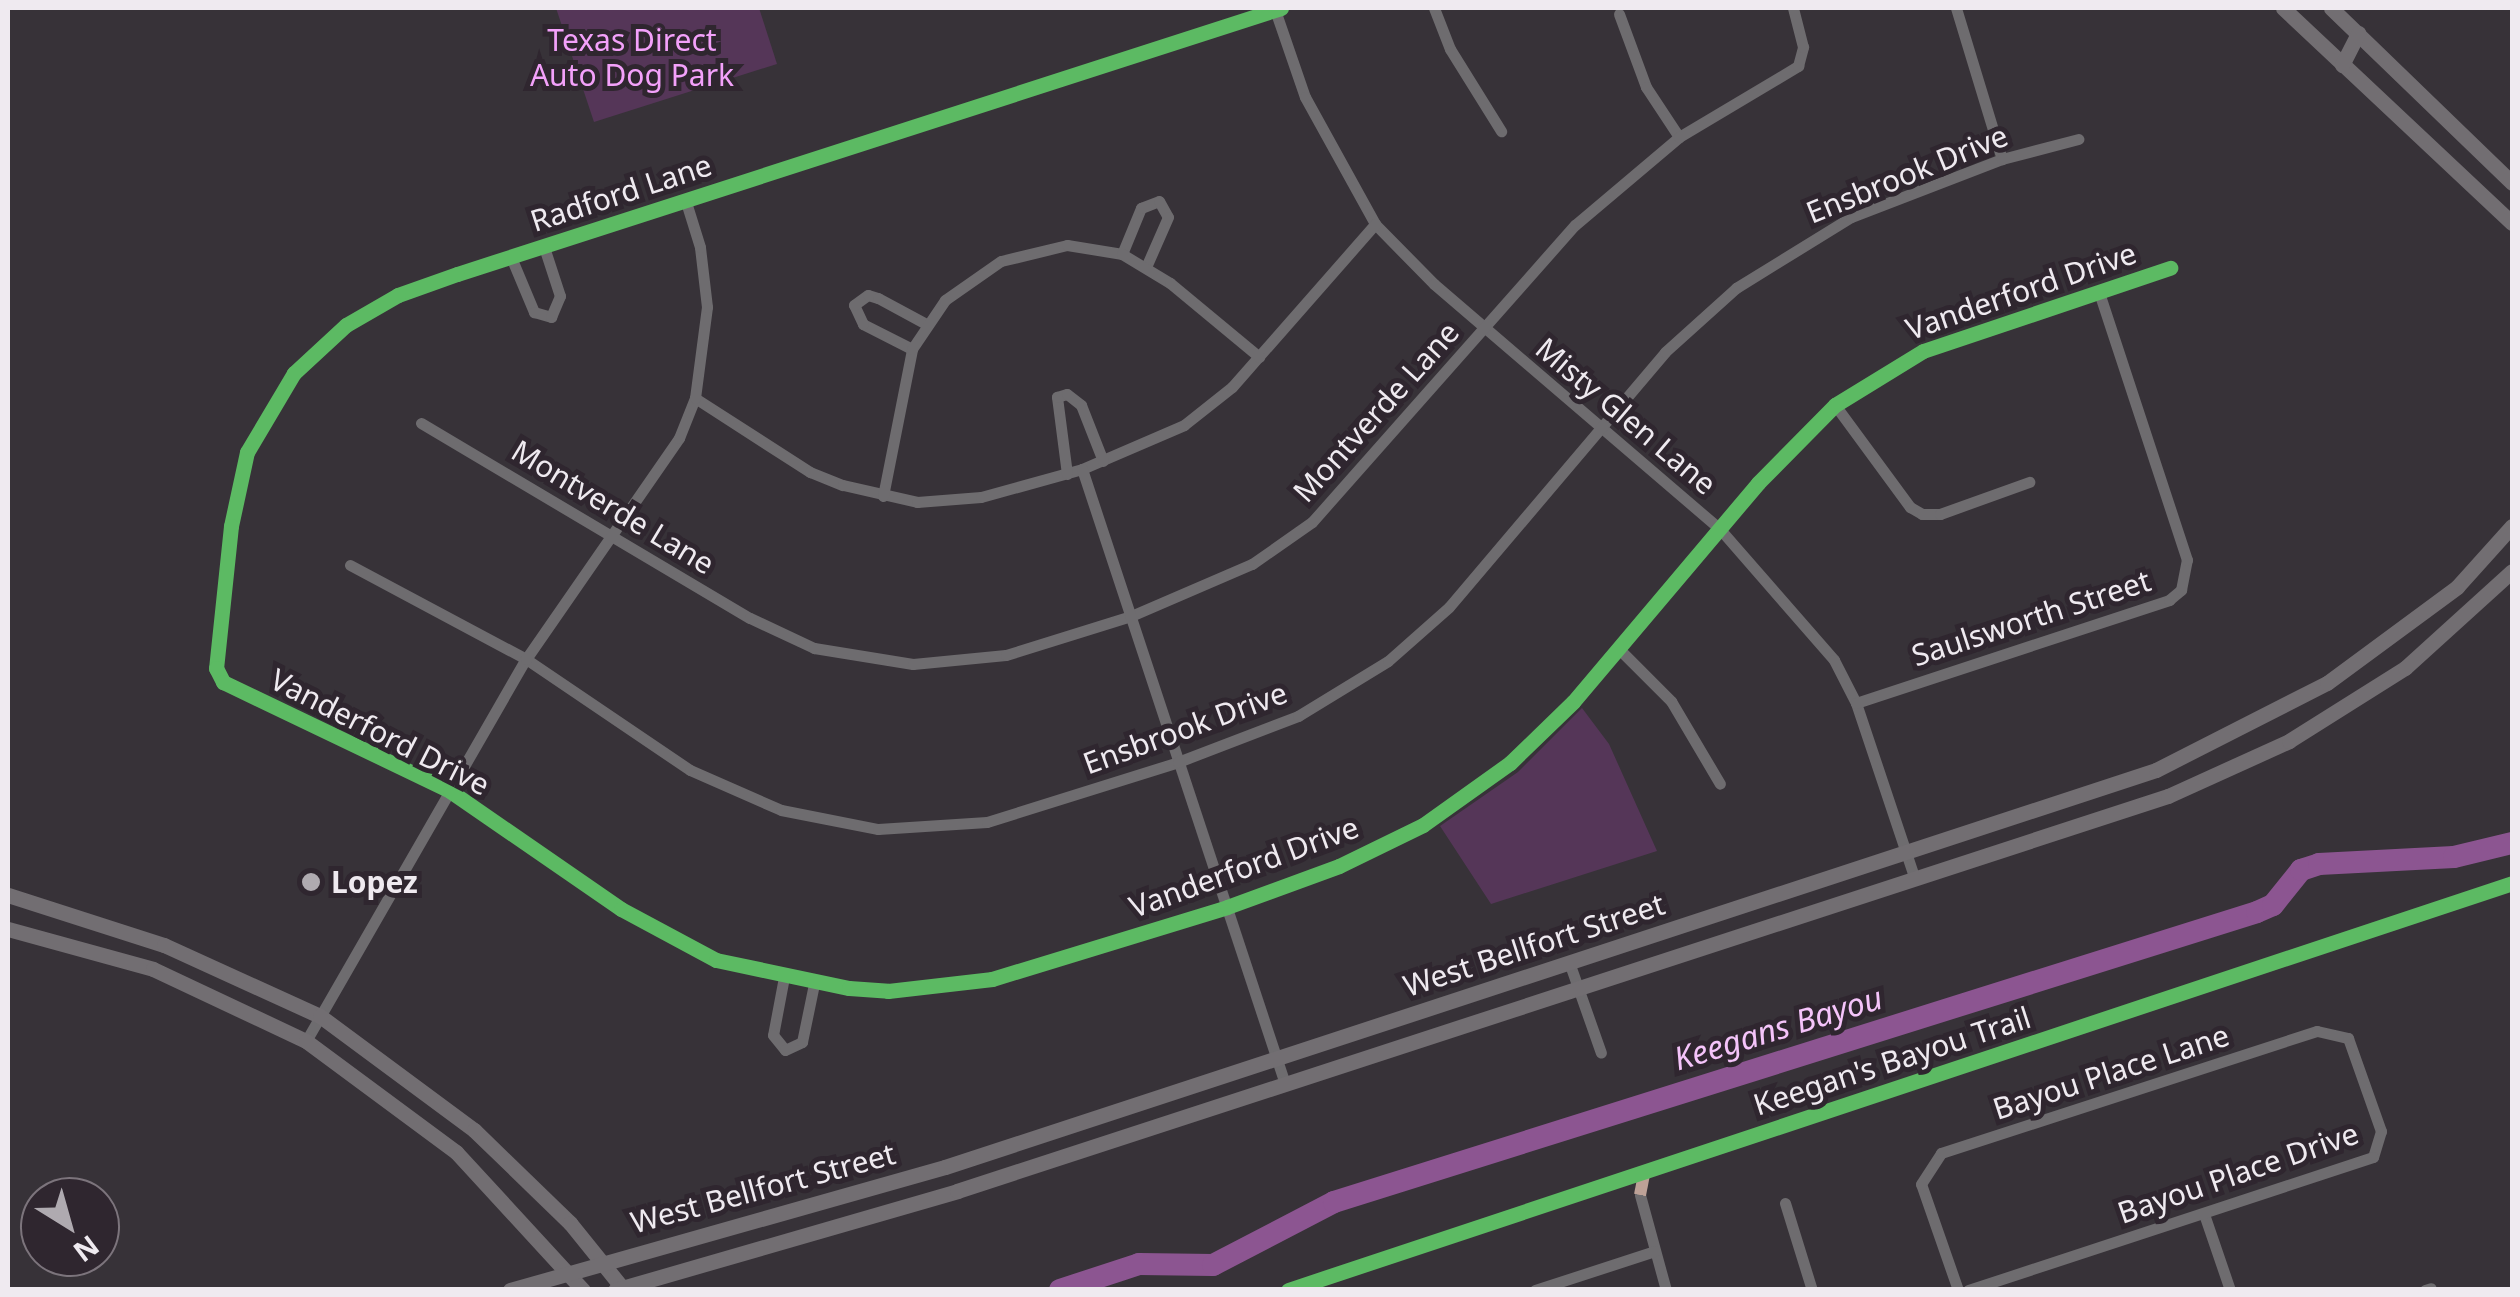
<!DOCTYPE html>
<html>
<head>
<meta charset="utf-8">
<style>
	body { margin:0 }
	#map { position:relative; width:2520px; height:1297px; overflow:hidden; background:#373238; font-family:"Noto Sans",sans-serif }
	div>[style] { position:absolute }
	.green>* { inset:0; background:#553658 }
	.river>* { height:22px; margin:-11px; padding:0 11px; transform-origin:11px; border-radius:11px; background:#8c5591 }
	.street>* { height:11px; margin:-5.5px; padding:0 5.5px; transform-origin:5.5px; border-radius:5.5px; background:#6e6c6f }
	.secondary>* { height:15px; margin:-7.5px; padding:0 7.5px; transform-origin:7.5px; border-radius:7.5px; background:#726e72 }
	.quiet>* { height:12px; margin-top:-6px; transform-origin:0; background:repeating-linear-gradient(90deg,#bda197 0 25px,transparent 0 37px) }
	.cycleway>* { height:15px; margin:-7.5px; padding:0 7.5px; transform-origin:7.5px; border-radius:7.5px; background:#5cba63 }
	.dots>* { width:28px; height:28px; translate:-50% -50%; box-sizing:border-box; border:5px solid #2f262f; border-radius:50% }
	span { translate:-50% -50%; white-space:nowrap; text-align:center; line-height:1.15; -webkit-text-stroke:10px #2f262f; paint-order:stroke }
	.park-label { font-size:30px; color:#f3a1fa }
	.street-label { font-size:30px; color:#efeaf0 }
	.poi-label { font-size:30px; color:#efeaf0; font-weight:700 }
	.left { translate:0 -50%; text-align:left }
	.water-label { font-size:32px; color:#f5c4fa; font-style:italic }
	.frame { position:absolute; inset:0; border:10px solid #efeaf0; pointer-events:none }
	.north { position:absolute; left:20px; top:1177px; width:100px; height:100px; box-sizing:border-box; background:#2f262f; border:2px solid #7c747c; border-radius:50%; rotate:143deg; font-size:28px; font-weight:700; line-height:40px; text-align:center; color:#efeaf0 }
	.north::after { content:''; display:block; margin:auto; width:35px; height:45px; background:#afaab0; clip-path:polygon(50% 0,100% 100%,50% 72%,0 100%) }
</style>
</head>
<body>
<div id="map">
	<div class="green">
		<div style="clip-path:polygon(556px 8px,759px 8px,777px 64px,594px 122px)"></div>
		<div style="clip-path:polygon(1582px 708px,1609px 744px,1657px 851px,1491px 904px,1440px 826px,1518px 772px)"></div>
	</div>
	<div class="river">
		<div style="left:1060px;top:1290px;width:83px;rotate:-18.2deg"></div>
		<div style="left:1139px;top:1264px;width:74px;rotate:0.8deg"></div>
		<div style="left:1213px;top:1265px;width:136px;rotate:-27.5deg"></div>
		<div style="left:1334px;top:1202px;width:967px;rotate:-17.44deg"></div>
		<div style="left:2257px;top:912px;width:17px;rotate:-24deg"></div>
		<div style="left:2273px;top:905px;width:45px;rotate:-51.3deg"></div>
		<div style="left:2301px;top:870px;width:19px;rotate:-18deg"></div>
		<div style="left:2319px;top:864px;width:135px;rotate:-3deg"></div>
		<div style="left:2454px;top:857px;width:60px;rotate:-13.6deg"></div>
	</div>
	<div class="street">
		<div style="left:1281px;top:8px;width:866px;rotate:162.11deg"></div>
		<div style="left:457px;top:274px;width:63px;rotate:160.4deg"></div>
		<div style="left:398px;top:295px;width:60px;rotate:150deg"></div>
		<div style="left:346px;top:325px;width:71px;rotate:137.3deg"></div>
		<div style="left:294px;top:373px;width:92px;rotate:120.7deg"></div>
		<div style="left:247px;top:452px;width:76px;rotate:102.2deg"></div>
		<div style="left:231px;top:526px;width:143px;rotate:96deg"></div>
		<div style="left:216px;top:668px;width:16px;rotate:63deg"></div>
		<div style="left:223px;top:682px;width:252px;rotate:25.6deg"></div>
		<div style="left:450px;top:791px;width:208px;rotate:34.6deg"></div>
		<div style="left:621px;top:909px;width:108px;rotate:28.2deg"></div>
		<div style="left:716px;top:960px;width:136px;rotate:11.9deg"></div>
		<div style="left:849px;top:988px;width:39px;rotate:4deg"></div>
		<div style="left:888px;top:991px;width:105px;rotate:-6.6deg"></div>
		<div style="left:992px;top:979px;width:246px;rotate:-17deg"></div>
		<div style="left:1227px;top:907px;width:119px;rotate:-20.1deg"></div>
		<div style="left:1339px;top:866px;width:93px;rotate:-26deg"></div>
		<div style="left:1423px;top:825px;width:107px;rotate:-35.5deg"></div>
		<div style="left:1510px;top:763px;width:88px;rotate:-44.1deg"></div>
		<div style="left:1573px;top:702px;width:287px;rotate:-49.8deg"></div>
		<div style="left:1758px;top:483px;width:110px;rotate:-45.4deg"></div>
		<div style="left:1835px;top:405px;width:103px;rotate:-31.5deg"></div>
		<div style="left:1923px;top:351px;width:261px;rotate:-18.6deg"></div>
		<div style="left:1434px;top:8px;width:44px;rotate:68.7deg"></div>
		<div style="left:1450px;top:49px;width:97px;rotate:58.1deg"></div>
		<div style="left:1956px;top:8px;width:158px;rotate:73.1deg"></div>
		<div style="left:1275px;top:10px;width:92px;rotate:71deg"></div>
		<div style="left:1305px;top:97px;width:145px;rotate:61.1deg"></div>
		<div style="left:1375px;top:224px;width:84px;rotate:45.5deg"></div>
		<div style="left:1434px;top:284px;width:375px;rotate:40.6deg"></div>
		<div style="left:1719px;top:528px;width:175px;rotate:48.9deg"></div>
		<div style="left:1834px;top:660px;width:48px;rotate:62.9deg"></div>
		<div style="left:1856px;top:703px;width:186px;rotate:71.5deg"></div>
		<div style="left:1619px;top:14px;width:78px;rotate:69.7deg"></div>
		<div style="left:1646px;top:87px;width:60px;rotate:56.6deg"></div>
		<div style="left:1122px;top:254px;width:50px;rotate:-67.6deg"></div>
		<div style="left:1141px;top:208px;width:19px;rotate:-21deg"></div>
		<div style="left:1159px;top:201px;width:18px;rotate:61deg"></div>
		<div style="left:1168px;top:217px;width:55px;rotate:113.7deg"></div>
		<div style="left:511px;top:257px;width:60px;rotate:67.3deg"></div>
		<div style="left:534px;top:312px;width:18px;rotate:16deg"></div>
		<div style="left:551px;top:317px;width:23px;rotate:-67deg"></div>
		<div style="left:560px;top:296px;width:52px;rotate:-108.1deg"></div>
		<div style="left:912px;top:349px;width:55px;rotate:-153deg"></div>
		<div style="left:863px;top:324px;width:21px;rotate:-115deg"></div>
		<div style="left:854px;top:305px;width:17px;rotate:-36deg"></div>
		<div style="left:868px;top:295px;width:10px;rotate:17deg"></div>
		<div style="left:878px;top:298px;width:55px;rotate:28.4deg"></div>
		<div style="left:695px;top:398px;width:137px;rotate:32.8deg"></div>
		<div style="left:810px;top:472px;width:35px;rotate:22deg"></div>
		<div style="left:843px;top:485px;width:76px;rotate:12.9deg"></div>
		<div style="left:917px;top:502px;width:64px;rotate:-4.5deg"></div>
		<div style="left:981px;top:497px;width:105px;rotate:-15.5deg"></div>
		<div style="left:1082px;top:469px;width:111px;rotate:-23.3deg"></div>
		<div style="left:1184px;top:425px;width:61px;rotate:-38.4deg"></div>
		<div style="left:1232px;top:387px;width:217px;rotate:-48.7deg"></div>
		<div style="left:1835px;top:405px;width:127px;rotate:53.7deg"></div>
		<div style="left:1910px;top:507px;width:14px;rotate:30deg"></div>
		<div style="left:1922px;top:514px;width:18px"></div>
		<div style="left:1940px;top:514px;width:95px;rotate:-19.8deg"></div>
		<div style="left:421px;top:423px;width:382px;rotate:30.7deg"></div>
		<div style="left:750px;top:618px;width:71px;rotate:25.1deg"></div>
		<div style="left:814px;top:648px;width:100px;rotate:9.2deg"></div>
		<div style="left:913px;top:664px;width:93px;rotate:-5.5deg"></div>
		<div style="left:1006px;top:655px;width:131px;rotate:-17.3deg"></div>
		<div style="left:1131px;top:616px;width:132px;rotate:-23.3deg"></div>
		<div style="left:1252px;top:564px;width:73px;rotate:-35deg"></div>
		<div style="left:1312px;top:522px;width:397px;rotate:-48.5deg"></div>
		<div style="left:1575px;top:225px;width:136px;rotate:-40.2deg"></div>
		<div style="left:1679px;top:137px;width:139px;rotate:-30.8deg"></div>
		<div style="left:1798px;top:66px;width:20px;rotate:-75deg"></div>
		<div style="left:1803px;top:47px;width:40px;rotate:-104.4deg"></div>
		<div style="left:1082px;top:469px;width:648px;rotate:71.73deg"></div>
		<div style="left:1067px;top:474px;width:78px;rotate:-97.4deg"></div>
		<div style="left:1057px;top:397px;width:10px;rotate:-17deg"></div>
		<div style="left:1067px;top:394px;width:18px;rotate:38deg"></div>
		<div style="left:1081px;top:405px;width:60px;rotate:68.6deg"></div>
		<div style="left:883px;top:496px;width:150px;rotate:-78.8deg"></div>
		<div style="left:912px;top:349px;width:59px;rotate:-56deg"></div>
		<div style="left:945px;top:300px;width:68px;rotate:-34.9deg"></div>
		<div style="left:1001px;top:261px;width:68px;rotate:-13.6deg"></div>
		<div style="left:1067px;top:245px;width:56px;rotate:9.3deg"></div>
		<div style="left:1122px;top:254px;width:56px;rotate:31.1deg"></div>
		<div style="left:1170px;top:283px;width:116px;rotate:39.7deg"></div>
		<div style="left:350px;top:565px;width:200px;rotate:28.1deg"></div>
		<div style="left:526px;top:659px;width:198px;rotate:34.1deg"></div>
		<div style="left:690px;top:770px;width:99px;rotate:23.7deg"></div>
		<div style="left:781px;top:810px;width:99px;rotate:11.1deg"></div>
		<div style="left:878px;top:829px;width:109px;rotate:-3.7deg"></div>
		<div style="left:987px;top:822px;width:200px;rotate:-17.4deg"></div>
		<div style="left:1178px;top:762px;width:129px;rotate:-21deg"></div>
		<div style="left:1298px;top:716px;width:105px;rotate:-31.4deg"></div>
		<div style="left:1388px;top:661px;width:81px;rotate:-41.5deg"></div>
		<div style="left:1449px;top:607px;width:334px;rotate:-49.7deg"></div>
		<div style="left:1665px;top:352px;width:96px;rotate:-42deg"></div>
		<div style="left:1736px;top:288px;width:135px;rotate:-31.7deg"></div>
		<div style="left:1851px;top:217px;width:162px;rotate:-21deg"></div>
		<div style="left:2002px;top:159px;width:79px;rotate:-14.7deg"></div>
		<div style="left:1619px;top:649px;width:74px;rotate:45deg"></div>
		<div style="left:1671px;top:701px;width:96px;rotate:59.4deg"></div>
		<div style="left:1856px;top:703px;width:330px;rotate:-18.2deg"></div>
		<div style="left:2169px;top:600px;width:16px;rotate:-40deg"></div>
		<div style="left:2181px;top:590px;width:31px;rotate:-79deg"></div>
		<div style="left:2187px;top:560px;width:282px;rotate:-108.2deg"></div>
		<div style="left:1569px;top:962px;width:96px;rotate:70.6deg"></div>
		<div style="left:784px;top:977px;width:59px;rotate:100.7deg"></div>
		<div style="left:773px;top:1035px;width:19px;rotate:51deg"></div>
		<div style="left:785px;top:1050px;width:19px;rotate:-25deg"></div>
		<div style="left:802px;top:1042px;width:59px;rotate:-78.3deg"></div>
		<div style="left:306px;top:1041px;width:441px;rotate:-60.1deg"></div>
		<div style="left:526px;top:659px;width:269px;rotate:-55.3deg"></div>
		<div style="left:679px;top:438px;width:43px;rotate:-68.2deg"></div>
		<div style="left:695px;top:398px;width:92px;rotate:-82.5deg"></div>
		<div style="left:707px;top:307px;width:60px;rotate:-96.7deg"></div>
		<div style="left:700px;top:247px;width:47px;rotate:-107.3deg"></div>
		<div style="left:1640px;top:1195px;width:98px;rotate:74.7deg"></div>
		<div style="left:1785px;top:1203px;width:91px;rotate:72.8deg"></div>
		<div style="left:2204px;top:1214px;width:80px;rotate:71.1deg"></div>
		<div style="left:1535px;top:1290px;width:126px;rotate:-18deg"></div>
		<div style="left:1958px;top:1290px;width:112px;rotate:-109.2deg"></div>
		<div style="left:1921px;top:1184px;width:37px;rotate:-57deg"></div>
		<div style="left:1941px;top:1153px;width:395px;rotate:-18deg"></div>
		<div style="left:2317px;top:1031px;width:32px;rotate:13deg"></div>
		<div style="left:2348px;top:1038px;width:99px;rotate:70.5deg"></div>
		<div style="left:2381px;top:1131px;width:27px;rotate:107deg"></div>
		<div style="left:2373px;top:1157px;width:426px;rotate:161.8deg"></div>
		<div style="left:2425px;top:1290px;width:6px;rotate:-18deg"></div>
	</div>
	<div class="secondary">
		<div style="left:2283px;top:8px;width:314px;rotate:43.2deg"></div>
		<div style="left:2331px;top:8px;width:252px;rotate:44deg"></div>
		<div style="left:2342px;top:65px;width:36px;rotate:-63deg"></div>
		<div style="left:8px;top:895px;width:164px;rotate:17.8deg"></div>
		<div style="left:164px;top:945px;width:171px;rotate:24.5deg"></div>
		<div style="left:320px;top:1016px;width:192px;rotate:36.5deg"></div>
		<div style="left:474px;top:1130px;width:134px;rotate:44.1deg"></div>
		<div style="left:570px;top:1223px;width:86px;rotate:51.1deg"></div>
		<div style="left:8px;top:929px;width:150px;rotate:15.4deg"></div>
		<div style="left:153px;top:969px;width:169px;rotate:25.2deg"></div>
		<div style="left:306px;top:1041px;width:187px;rotate:36.5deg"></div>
		<div style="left:456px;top:1152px;width:188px;rotate:47.4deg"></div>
		<div style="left:510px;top:1290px;width:452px;rotate:-15.8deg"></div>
		<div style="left:945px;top:1167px;width:1274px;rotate:-18.15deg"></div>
		<div style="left:2156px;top:770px;width:192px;rotate:-27deg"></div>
		<div style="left:2327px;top:683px;width:162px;rotate:-36.4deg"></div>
		<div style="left:2457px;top:587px;width:82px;rotate:-48deg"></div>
		<div style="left:615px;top:1290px;width:356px;rotate:-16.1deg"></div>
		<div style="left:957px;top:1191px;width:1274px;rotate:-18.07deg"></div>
		<div style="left:2168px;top:796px;width:133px;rotate:-24.4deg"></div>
		<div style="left:2289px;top:741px;width:137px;rotate:-32.2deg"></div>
		<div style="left:2405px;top:668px;width:144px;rotate:-42.2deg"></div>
	</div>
	<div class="quiet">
		<div style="left:1640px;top:1195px;width:26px;rotate:-79deg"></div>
	</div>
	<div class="cycleway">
		<div style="left:1281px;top:8px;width:866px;rotate:162.11deg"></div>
		<div style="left:457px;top:274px;width:63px;rotate:160.4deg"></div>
		<div style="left:398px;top:295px;width:60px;rotate:150deg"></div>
		<div style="left:346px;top:325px;width:71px;rotate:137.3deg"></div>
		<div style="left:294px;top:373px;width:92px;rotate:120.7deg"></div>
		<div style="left:247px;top:452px;width:76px;rotate:102.2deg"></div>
		<div style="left:231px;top:526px;width:143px;rotate:96deg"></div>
		<div style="left:216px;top:668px;width:16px;rotate:63deg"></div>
		<div style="left:223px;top:682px;width:252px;rotate:25.6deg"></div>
		<div style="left:450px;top:791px;width:208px;rotate:34.6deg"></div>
		<div style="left:621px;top:909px;width:108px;rotate:28.2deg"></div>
		<div style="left:716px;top:960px;width:136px;rotate:11.9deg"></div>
		<div style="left:849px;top:988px;width:39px;rotate:4deg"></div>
		<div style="left:888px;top:991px;width:105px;rotate:-6.6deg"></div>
		<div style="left:992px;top:979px;width:246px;rotate:-17deg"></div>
		<div style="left:1227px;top:907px;width:119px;rotate:-20.1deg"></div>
		<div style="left:1339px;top:866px;width:93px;rotate:-26deg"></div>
		<div style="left:1423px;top:825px;width:107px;rotate:-35.5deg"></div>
		<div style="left:1510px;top:763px;width:88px;rotate:-44.1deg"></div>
		<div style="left:1573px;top:702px;width:287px;rotate:-49.8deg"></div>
		<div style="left:1758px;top:483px;width:110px;rotate:-45.4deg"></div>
		<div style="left:1835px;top:405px;width:103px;rotate:-31.5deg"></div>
		<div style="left:1923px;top:351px;width:261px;rotate:-18.6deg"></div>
		<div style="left:1288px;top:1290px;width:1290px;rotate:-18.39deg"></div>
	</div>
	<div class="dots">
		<div style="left:311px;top:882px;background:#afaab0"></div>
	</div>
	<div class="park-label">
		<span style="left:632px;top:57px">Texas Direct<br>Auto Dog Park</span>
	</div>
	<div class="street-label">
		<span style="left:1907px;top:174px;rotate:-22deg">Ensbrook Drive</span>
		<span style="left:621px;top:193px;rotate:-18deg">Radford Lane</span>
		<span style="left:2021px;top:291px;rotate:-19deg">Vanderford Drive</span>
		<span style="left:1376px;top:412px;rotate:-48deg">Montverde Lane</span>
		<span style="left:1626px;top:416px;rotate:40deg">Misty Glen Lane</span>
		<span style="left:613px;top:507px;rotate:31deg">Montverde Lane</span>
		<span style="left:2031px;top:618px;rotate:-18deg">Saulsworth Street</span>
		<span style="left:1185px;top:728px;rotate:-20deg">Ensbrook Drive</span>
		<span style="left:380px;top:732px;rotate:27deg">Vanderford Drive</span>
		<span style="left:1244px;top:867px;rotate:-20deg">Vanderford Drive</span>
		<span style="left:1534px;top:945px;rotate:-18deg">West Bellfort Street</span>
		<span style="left:1892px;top:1061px;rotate:-18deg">Keegan's Bayou Trail</span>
		<span style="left:2111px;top:1072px;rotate:-18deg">Bayou Place Lane</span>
		<span style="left:2238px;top:1173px;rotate:-19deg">Bayou Place Drive</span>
		<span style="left:763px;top:1188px;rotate:-15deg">West Bellfort Street</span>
	</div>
	<div class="poi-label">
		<span class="left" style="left:331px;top:882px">Lopez</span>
	</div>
	<div class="water-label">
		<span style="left:1778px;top:1028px;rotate:-17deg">Keegans Bayou</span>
	</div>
	<div class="frame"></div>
	<div class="north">N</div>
</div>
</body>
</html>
